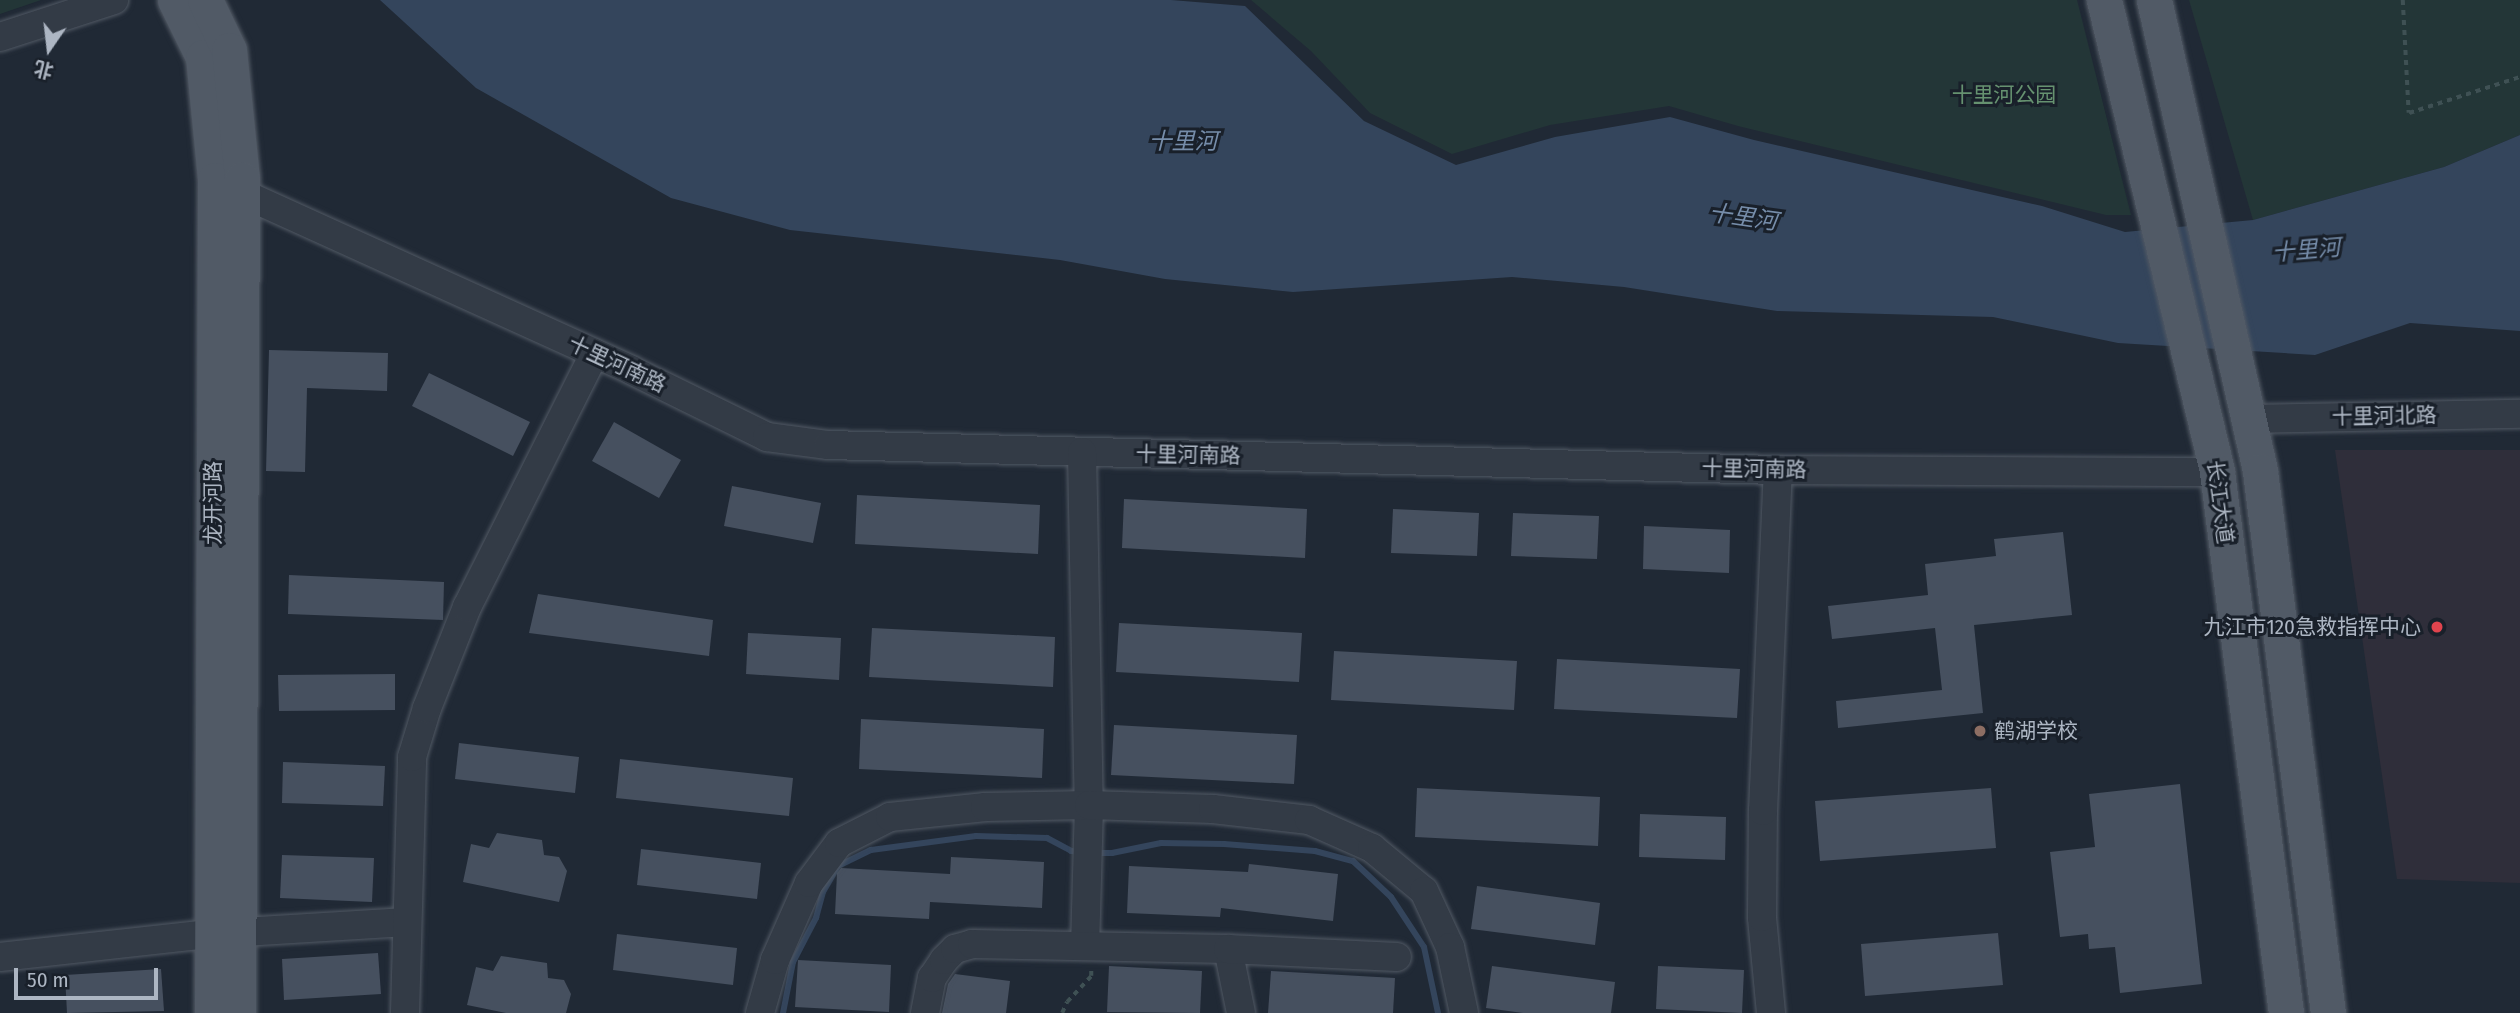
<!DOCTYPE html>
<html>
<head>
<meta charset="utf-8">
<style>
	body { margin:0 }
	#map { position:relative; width:2520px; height:1013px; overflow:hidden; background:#202935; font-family:"Fira Sans Condensed","Noto Sans SC",sans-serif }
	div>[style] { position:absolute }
	.medical>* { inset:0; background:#2f2e3a }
	.green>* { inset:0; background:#233637 }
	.water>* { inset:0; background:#34455c }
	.stream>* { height:6px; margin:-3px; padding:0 3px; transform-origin:3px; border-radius:3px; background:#34455c }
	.building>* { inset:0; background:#46505f }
	.path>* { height:3.5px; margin-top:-1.75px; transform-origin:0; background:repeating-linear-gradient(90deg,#3f5154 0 5px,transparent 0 10px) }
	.roads { filter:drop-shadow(0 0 2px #515964) drop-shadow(0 0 2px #515964) }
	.minor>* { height:28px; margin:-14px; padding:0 14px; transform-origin:14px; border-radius:14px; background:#333b46 }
	.major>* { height:35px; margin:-17.5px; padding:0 17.5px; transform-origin:17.5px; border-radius:17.5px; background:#515a66 }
	.dots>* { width:19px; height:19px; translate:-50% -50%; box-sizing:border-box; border:4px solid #19202a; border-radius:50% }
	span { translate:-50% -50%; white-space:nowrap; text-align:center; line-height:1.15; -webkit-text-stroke:6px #19202a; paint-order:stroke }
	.park-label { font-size:21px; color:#669270 }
	.street-label { font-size:21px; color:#adb6c3 }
	.poi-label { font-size:21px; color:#adb6c3 }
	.right { translate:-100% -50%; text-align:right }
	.left { translate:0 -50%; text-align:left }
	.water-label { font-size:23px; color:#768daa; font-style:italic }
	.north { position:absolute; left:14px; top:14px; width:70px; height:70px; -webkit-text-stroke:5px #19202a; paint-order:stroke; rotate:194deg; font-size:19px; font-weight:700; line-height:28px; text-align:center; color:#adb6c3 }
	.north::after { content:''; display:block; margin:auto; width:24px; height:32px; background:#adb6c3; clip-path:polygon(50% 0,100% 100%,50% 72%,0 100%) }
	.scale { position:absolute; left:14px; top:968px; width:144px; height:32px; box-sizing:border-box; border:4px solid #adb6c3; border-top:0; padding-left:9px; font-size:21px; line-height:24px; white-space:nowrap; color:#adb6c3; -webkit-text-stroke:5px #19202a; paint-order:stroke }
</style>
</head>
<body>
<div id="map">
	<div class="medical">
		<div style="clip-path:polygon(2335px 450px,2520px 450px,2520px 883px,2397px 879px)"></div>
	</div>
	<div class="green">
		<div style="clip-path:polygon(0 0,41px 0,0 14px)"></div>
		<div style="clip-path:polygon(1251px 0,2077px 0,2131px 215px,2106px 215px,1738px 126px,1669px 106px,1550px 125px,1452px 154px,1370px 113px,1311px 51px)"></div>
		<div style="clip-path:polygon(2189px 0,2520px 0,2520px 135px,2444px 167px,2253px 220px)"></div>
	</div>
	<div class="water">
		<div style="clip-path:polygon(380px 0,1171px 0,1245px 6px,1364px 121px,1456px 165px,1555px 137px,1670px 117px,1754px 140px,2042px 206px,2125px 232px,2253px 220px,2444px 167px,2520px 135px,2520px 331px,2410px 323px,2315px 355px,2118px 343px,1993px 317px,1777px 311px,1624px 287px,1512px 277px,1293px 292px,1165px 279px,1060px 260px,790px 230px,671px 198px,476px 88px)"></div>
	</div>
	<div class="stream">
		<div style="left:1096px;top:853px;width:16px"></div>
		<div style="left:1112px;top:853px;width:50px;rotate:-11.5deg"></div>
		<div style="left:1161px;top:843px;width:63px;rotate:0.9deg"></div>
		<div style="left:1224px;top:844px;width:91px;rotate:4.4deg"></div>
		<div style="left:1315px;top:851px;width:39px;rotate:15deg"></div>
		<div style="left:1353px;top:861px;width:52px;rotate:43.5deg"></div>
		<div style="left:1391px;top:897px;width:60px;rotate:56.6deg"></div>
		<div style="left:1424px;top:947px;width:67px;rotate:78deg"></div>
		<div style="left:783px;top:1013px;width:52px;rotate:-78.9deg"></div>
		<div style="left:793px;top:962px;width:50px;rotate:-62.4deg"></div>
		<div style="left:816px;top:918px;width:27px;rotate:-75deg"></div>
		<div style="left:823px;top:892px;width:30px;rotate:-60deg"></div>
		<div style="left:838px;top:866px;width:37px;rotate:-26deg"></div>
		<div style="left:871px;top:850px;width:106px;rotate:-7.6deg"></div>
		<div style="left:976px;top:836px;width:71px;rotate:1.6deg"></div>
		<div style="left:1047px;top:838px;width:27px;rotate:28deg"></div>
		<div style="left:1071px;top:851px;width:11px;rotate:5deg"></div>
	</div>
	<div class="building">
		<div style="clip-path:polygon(269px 350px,388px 353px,387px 391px,307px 388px,305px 472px,266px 471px)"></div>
		<div style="clip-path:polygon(429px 373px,530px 422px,513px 456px,412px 406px)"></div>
		<div style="clip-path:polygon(614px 422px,681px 460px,659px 498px,592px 461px)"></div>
		<div style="clip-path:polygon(732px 486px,821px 503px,813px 543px,724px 526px)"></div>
		<div style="clip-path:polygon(857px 495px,1040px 505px,1038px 554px,855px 544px)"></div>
		<div style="clip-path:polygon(1124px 499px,1307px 509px,1305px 558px,1122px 548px)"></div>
		<div style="clip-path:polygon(1393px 509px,1479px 513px,1477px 556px,1391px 553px)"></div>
		<div style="clip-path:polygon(1513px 513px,1599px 516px,1597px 559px,1511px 556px)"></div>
		<div style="clip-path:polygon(1644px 526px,1730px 530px,1729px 573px,1643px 569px)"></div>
		<div style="clip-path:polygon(2063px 532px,2072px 615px,1974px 625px,1983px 713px,1838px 728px,1836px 701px,1942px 690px,1935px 628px,1832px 639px,1828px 606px,1928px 595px,1925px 564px,1996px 556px,1994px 539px)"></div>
		<div style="clip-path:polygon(289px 575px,444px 582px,443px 620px,288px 614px)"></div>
		<div style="clip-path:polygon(538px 594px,713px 620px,709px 656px,529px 633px)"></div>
		<div style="clip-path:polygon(1119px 623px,1302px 633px,1299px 682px,1116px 672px)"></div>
		<div style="clip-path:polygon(872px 628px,1055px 637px,1053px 687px,869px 677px)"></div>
		<div style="clip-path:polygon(748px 633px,841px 638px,839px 680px,746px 674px)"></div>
		<div style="clip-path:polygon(1334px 651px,1517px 661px,1514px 710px,1331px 700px)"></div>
		<div style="clip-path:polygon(1557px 659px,1740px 669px,1737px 718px,1554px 709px)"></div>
		<div style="clip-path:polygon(395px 674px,395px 710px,279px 711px,278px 675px)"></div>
		<div style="clip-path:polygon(861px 719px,1044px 729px,1042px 778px,859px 769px)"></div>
		<div style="clip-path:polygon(1114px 725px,1297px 735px,1294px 784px,1111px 775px)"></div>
		<div style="clip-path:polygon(459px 743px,579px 757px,575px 793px,455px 779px)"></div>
		<div style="clip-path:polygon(620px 759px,793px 778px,789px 816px,616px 798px)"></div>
		<div style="clip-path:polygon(283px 762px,385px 766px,383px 806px,282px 803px)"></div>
		<div style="clip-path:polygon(2180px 784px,2202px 984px,2120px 993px,2115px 947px,2089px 949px,2088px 934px,2060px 937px,2050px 852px,2095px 847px,2089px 794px)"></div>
		<div style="clip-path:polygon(1417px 788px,1600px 797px,1598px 846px,1415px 837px)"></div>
		<div style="clip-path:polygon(1991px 788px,1996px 848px,1820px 861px,1815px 801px)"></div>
		<div style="clip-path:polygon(1640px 814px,1726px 817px,1725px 860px,1639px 857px)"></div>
		<div style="clip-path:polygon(497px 833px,542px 840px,544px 855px,559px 857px,567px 871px,559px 902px,463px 882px,471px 844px,489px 848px)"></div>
		<div style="clip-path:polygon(641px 849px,761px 863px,757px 899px,637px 885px)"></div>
		<div style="clip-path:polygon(282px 855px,374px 858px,372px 902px,280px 898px)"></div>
		<div style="clip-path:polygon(951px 857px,1044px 862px,1042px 908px,930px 902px,929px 919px,835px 914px,837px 873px,841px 868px,950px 874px)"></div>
		<div style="clip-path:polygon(1249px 864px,1338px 874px,1333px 921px,1221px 908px,1220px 917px,1127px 913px,1129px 866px,1248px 872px)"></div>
		<div style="clip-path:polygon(1477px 886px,1600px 903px,1595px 945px,1471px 929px)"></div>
		<div style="clip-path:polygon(1998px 933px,2003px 985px,1865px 996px,1861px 944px)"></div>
		<div style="clip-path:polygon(617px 934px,737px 948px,733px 985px,613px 970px)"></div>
		<div style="clip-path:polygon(378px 953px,381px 994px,284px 1000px,282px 959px)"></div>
		<div style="clip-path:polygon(501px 956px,547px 963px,548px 978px,564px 980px,571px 994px,566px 1013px,506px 1013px,467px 1005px,476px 967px,493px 971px)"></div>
		<div style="clip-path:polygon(798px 960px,891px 965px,889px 1012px,795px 1007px)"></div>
		<div style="clip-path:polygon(1109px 966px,1202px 971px,1200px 1013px,1107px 1012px)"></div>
		<div style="clip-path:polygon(1492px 966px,1615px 982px,1611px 1013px,1523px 1013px,1486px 1008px)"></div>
		<div style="clip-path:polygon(1658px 966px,1744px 970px,1742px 1013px,1656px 1009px)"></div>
		<div style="clip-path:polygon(161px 969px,164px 1011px,67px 1013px,65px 975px)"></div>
		<div style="clip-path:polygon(1271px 971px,1395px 978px,1393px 1013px,1268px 1013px)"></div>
		<div style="clip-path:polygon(955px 974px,1010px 981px,1006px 1013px,942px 1013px,948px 984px)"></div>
	</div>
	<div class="path">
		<div style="left:2403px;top:0;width:113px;rotate:87deg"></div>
		<div style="left:2409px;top:113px;width:117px;rotate:-18deg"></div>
		<div style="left:1062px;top:1013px;width:12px;rotate:-66deg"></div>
		<div style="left:1067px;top:1002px;width:35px;rotate:-47deg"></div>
		<div style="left:1091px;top:976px;width:6px;rotate:-90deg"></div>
	</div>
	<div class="roads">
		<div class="minor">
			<div style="left:0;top:37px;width:120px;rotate:-18deg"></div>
			<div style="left:224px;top:185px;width:447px;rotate:24.4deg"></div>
			<div style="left:631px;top:370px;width:152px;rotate:26.2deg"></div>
			<div style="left:767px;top:437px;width:62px;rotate:7.5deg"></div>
			<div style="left:828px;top:445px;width:950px;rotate:1.51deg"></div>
			<div style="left:1778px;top:470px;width:439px;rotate:0.3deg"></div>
			<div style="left:2249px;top:419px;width:271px;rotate:-1.1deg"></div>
			<div style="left:1082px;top:452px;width:353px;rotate:88.9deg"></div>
			<div style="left:1089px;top:805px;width:140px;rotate:91.6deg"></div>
			<div style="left:1228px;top:949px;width:65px;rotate:78.5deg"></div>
			<div style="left:0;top:957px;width:211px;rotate:-6.3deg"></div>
			<div style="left:210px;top:934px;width:197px;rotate:-3.5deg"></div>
			<div style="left:405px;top:1013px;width:256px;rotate:-88.4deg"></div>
			<div style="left:412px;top:757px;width:51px;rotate:-73deg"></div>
			<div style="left:427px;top:708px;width:109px;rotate:-68.4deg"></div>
			<div style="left:467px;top:607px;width:284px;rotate:-63.3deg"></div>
			<div style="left:760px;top:1013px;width:55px;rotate:-74.2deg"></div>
			<div style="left:775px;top:960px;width:84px;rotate:-66.2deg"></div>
			<div style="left:809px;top:883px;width:50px;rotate:-53.1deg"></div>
			<div style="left:839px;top:843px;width:57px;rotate:-27deg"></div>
			<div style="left:890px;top:817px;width:96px;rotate:-6deg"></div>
			<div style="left:985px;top:807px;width:104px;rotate:-1.1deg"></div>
			<div style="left:1089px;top:805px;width:124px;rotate:1.8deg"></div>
			<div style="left:1213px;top:809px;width:97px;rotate:6.5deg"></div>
			<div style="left:1309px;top:820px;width:69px;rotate:24deg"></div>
			<div style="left:1372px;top:848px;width:67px;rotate:39.6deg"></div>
			<div style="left:1424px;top:891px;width:62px;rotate:65.1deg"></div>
			<div style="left:1450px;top:947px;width:67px;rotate:78deg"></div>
			<div style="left:925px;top:1013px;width:36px;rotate:-79deg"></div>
			<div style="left:932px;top:978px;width:22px;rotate:-56deg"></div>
			<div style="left:944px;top:960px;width:16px;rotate:-45deg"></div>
			<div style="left:955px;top:949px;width:18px;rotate:-16deg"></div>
			<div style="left:972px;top:944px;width:256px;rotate:1.1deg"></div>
			<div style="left:1228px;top:949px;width:169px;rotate:2.7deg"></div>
			<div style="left:1771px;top:1013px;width:96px;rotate:-95.4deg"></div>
			<div style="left:1762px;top:917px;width:106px;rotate:-89.5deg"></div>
			<div style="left:1763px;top:811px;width:341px;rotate:-87.5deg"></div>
		</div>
		<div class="major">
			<div style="left:175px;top:0;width:64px;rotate:63.8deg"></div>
			<div style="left:203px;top:57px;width:124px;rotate:84.4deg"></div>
			<div style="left:215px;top:180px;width:833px;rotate:90.21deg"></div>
			<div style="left:205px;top:0;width:55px;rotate:64.4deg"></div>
			<div style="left:229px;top:50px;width:130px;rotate:84.2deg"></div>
			<div style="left:242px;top:179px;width:834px;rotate:90.27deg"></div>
			<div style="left:2104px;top:0;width:485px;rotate:76.5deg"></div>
			<div style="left:2217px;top:472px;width:545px;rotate:82.73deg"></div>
			<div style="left:2154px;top:0;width:483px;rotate:77.3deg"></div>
			<div style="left:2260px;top:471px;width:546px;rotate:82.85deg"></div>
		</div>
	</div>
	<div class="dots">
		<div style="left:2437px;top:627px;background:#e0444e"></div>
		<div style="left:1980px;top:731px;background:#8d6e63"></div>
	</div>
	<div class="park-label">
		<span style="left:2004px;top:95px">十里河公园</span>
	</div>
	<div class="street-label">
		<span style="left:617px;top:364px;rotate:25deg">十里河南路</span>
		<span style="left:2384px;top:416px;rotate:-1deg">十里河北路</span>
		<span style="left:1188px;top:455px;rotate:1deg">十里河南路</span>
		<span style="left:1754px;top:469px;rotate:1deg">十里河南路</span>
		<span style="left:2220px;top:502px;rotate:82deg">长江大道</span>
		<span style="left:213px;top:503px;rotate:-90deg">龙开河路</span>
	</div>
	<div class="poi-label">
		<span class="right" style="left:2421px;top:627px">九江市120急救指挥中心</span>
		<span class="left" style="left:1994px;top:731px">鹤湖学校</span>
	</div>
	<div class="water-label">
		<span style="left:1183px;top:141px">十里河</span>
		<span style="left:1743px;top:217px;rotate:8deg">十里河</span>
		<span style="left:2306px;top:250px;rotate:-5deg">十里河</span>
	</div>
	<div class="north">北</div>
	<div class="scale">50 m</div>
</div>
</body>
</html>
